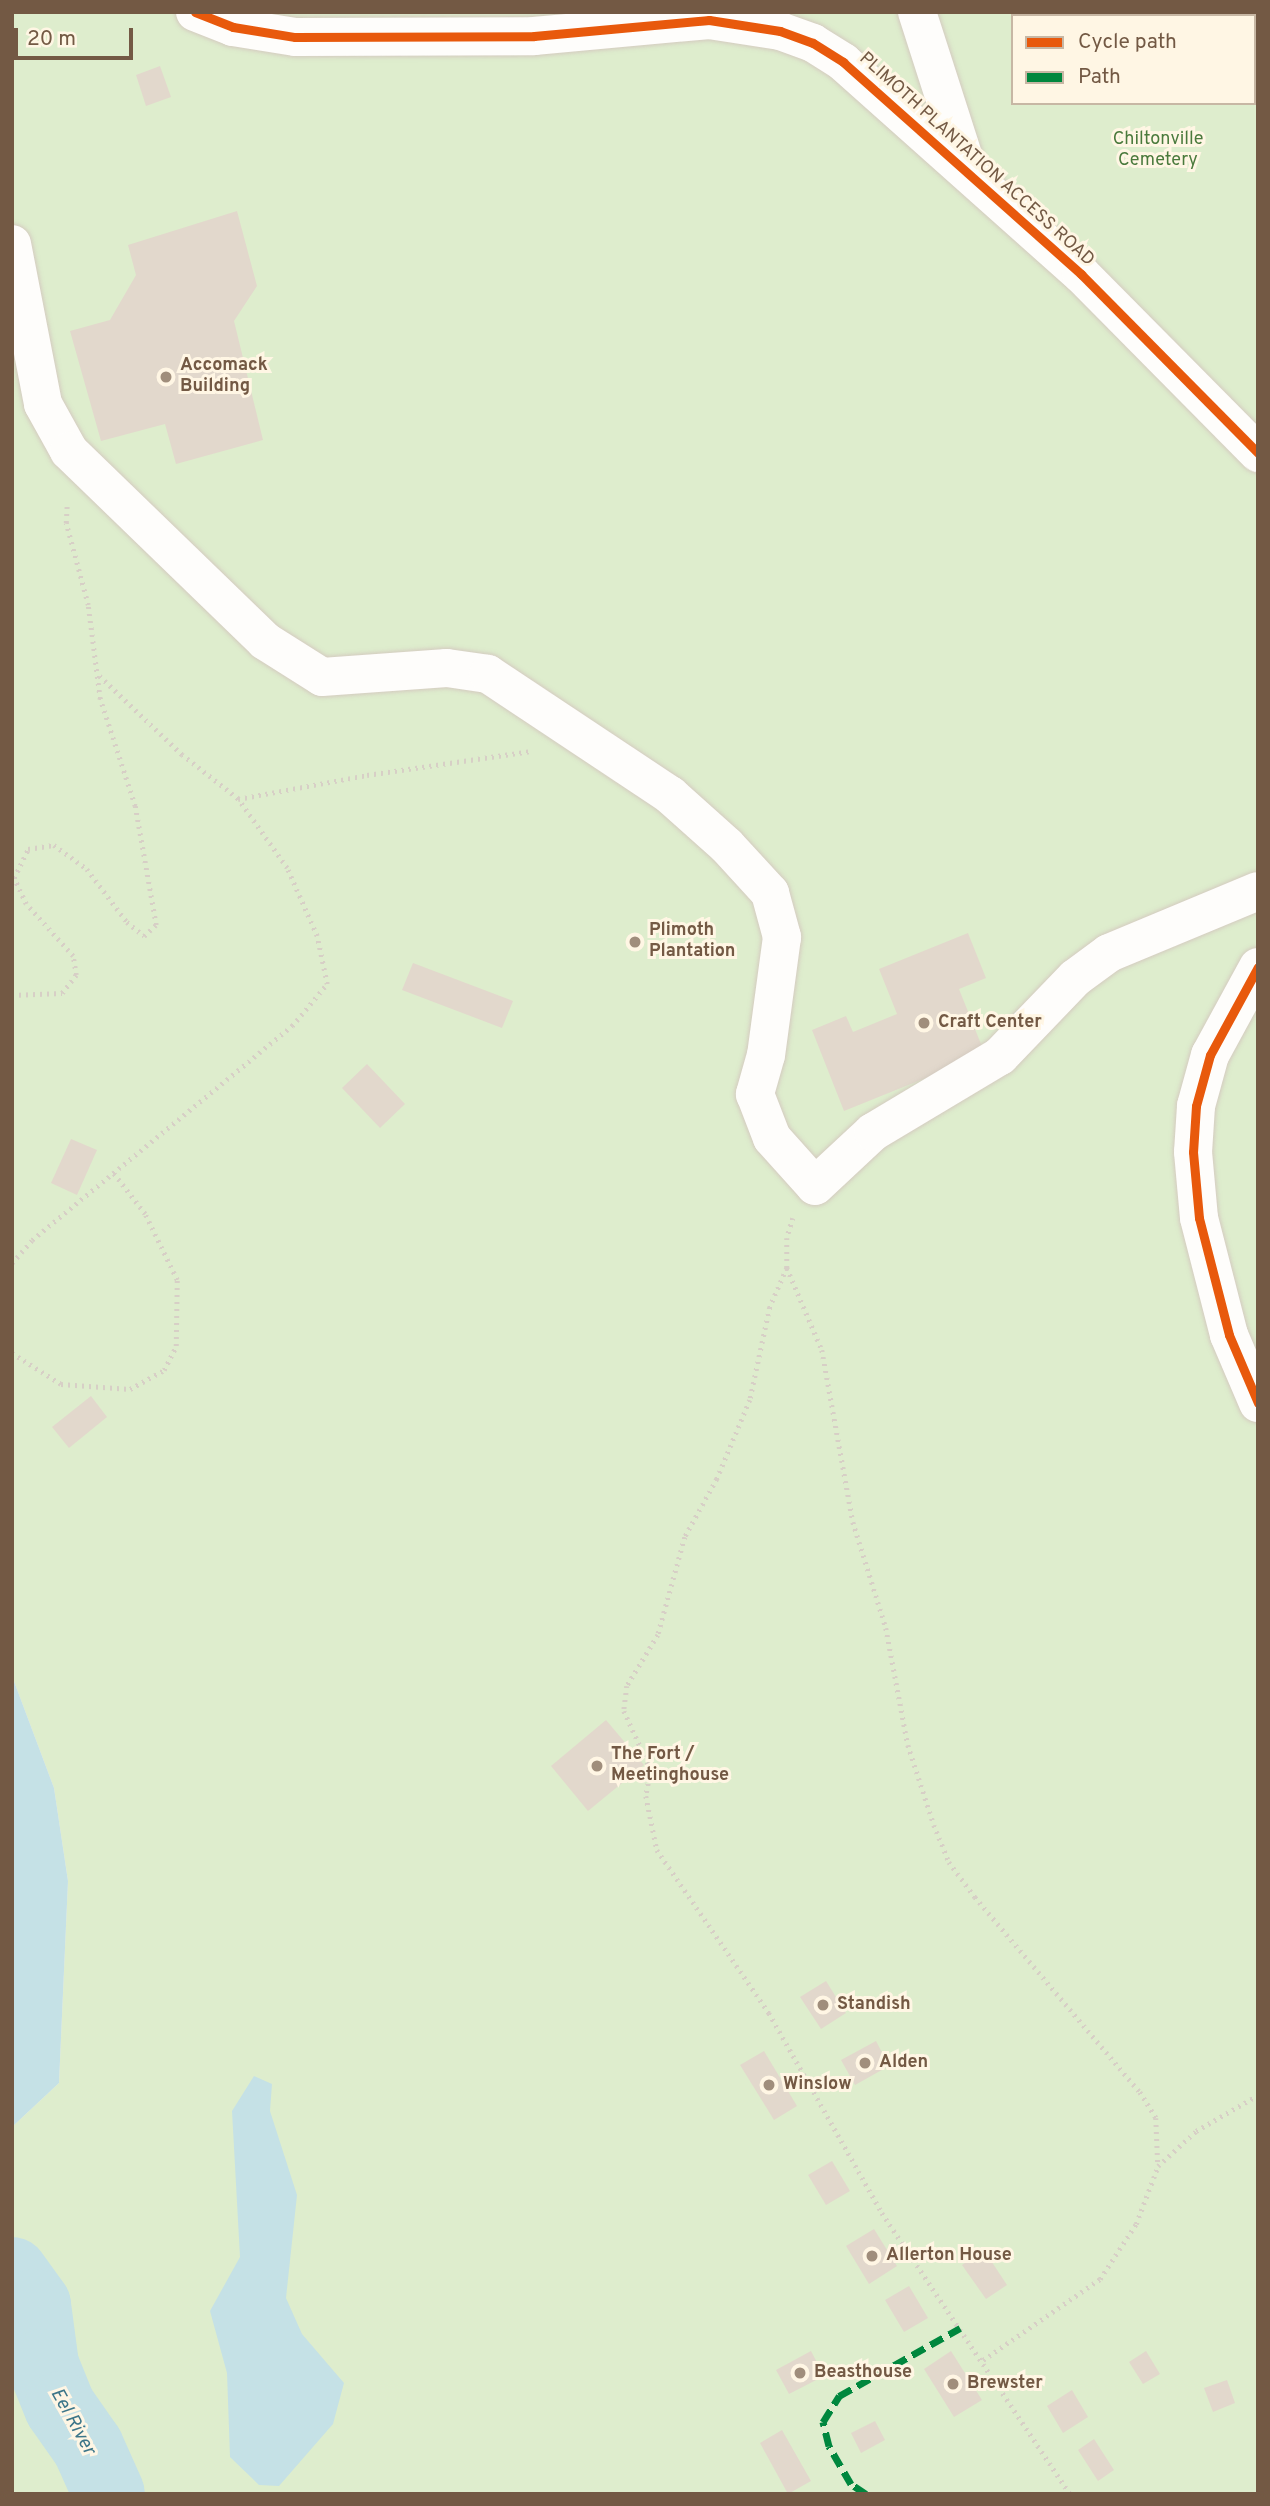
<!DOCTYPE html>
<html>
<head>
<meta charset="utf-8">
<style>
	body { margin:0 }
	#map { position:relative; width:1270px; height:2506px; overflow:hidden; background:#f5f0e4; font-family:Overpass,sans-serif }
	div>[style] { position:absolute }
	.green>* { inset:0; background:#deedcd }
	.water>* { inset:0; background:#c5e1e6 }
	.river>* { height:72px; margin:-36px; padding:0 36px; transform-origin:36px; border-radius:36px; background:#c5e1e6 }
	.building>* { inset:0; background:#e2d8cc }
	.path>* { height:4.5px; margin-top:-2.25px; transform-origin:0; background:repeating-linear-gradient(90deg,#d7cfc6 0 2px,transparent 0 7px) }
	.roads { filter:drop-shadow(0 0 2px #d4cbc0) drop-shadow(0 0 2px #d4cbc0) }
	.minor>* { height:38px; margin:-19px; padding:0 19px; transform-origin:19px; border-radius:19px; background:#fefdfb }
	.quiet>* { height:7px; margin-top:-3.5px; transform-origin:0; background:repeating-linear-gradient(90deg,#00873e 0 14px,transparent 0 21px) }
	.cycleway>* { height:9px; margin:-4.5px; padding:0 4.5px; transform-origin:4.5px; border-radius:4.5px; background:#e8590c }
	.dots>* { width:19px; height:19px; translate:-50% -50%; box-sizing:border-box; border:4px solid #fff6e4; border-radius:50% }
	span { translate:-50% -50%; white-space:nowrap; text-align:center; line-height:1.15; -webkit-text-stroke:6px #fff6e4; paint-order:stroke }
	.park-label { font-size:18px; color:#4a7a3c }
	.street-label { font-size:18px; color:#735944 }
	.poi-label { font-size:18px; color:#735944; font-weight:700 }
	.left { translate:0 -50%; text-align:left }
	.water-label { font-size:19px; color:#3d7689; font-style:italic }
	.frame { position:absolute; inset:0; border:14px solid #735944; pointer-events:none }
	.legend { position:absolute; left:1011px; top:14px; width:245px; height:91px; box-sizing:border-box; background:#fff6e4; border:2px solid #c7b7a4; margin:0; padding:9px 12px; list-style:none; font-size:21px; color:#735944 }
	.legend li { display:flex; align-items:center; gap:14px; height:35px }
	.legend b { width:35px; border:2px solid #c7b7a4 }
	.scale { position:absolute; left:14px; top:28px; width:119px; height:32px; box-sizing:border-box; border:4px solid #735944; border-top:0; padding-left:9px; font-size:21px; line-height:24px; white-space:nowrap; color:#735944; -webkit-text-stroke:5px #fff6e4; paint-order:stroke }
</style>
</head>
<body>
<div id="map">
	<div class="green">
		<div style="clip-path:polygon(evenodd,12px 12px,1258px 12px,1258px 2494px,12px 2494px,12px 2127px,59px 2083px,68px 1881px,54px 1788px,12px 1676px,12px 12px,1013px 16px,1254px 16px,1254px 103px,1013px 103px,1013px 16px)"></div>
	</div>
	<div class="water">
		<div style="clip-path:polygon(12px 1676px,54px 1788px,68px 1881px,59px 2083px,12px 2127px)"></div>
		<div style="clip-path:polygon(254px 2076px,272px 2084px,270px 2111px,297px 2195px,286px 2298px,302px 2334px,344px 2383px,333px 2424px,279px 2486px,259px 2485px,230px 2457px,227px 2373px,210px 2311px,240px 2257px,232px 2111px)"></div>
	</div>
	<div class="river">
		<div style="left:12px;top:2273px;width:39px;rotate:54deg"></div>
		<div style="left:35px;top:2305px;width:61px;rotate:82.4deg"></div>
		<div style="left:43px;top:2365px;width:45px;rotate:68deg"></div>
		<div style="left:60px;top:2407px;width:49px;rotate:55deg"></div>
		<div style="left:88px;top:2447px;width:51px;rotate:65.9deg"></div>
	</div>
	<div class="building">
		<div style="clip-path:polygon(160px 66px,171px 97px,146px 106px,136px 75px)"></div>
		<div style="clip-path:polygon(237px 211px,257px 286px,234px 321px,263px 440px,176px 464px,165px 424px,101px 441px,70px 331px,110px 320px,136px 275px,128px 245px)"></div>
		<div style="clip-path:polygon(968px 933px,986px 978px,959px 989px,985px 1054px,844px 1111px,812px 1030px,846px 1016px,853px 1032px,897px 1014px,879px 969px)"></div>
		<div style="clip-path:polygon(413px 963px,513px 1001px,502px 1028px,402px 990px)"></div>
		<div style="clip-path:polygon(367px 1064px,405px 1104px,380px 1128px,342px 1088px)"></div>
		<div style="clip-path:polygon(71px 1139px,97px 1150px,77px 1195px,51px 1183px)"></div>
		<div style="clip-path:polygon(91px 1396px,107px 1417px,69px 1448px,52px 1427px)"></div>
		<div style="clip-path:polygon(606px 1720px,644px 1765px,588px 1811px,551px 1766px)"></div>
		<div style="clip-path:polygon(826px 1981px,846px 2013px,821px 2029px,800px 1997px)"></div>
		<div style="clip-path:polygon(876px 2041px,889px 2066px,855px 2085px,841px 2060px)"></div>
		<div style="clip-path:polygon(764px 2051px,797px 2106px,774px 2120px,740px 2065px)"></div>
		<div style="clip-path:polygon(832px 2161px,850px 2191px,826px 2205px,808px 2175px)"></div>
		<div style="clip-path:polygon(874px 2229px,897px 2266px,869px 2284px,846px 2246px)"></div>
		<div style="clip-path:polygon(984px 2250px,1007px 2285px,986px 2299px,962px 2265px)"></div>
		<div style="clip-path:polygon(909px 2286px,928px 2318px,904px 2332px,885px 2300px)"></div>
		<div style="clip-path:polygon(811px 2351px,824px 2376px,789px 2394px,776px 2370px)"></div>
		<div style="clip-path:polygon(951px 2351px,982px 2400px,954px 2417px,924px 2369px)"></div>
		<div style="clip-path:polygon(1146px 2351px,1160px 2374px,1143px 2384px,1129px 2362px)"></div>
		<div style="clip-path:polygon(1227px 2380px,1235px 2403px,1213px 2412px,1204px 2388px)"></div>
		<div style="clip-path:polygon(1072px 2390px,1088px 2417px,1063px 2433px,1047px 2406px)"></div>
		<div style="clip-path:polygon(875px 2421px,885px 2440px,861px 2453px,851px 2433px)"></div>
		<div style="clip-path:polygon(782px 2430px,811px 2481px,788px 2494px,760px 2443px)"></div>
		<div style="clip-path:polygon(1094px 2439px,1114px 2470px,1098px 2481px,1078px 2450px)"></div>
	</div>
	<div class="path">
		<div style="left:238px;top:799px;width:131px;rotate:-10.5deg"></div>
		<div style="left:367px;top:775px;width:166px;rotate:-8.3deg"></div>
		<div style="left:12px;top:995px;width:50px;rotate:-2.3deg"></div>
		<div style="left:62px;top:993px;width:23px;rotate:-52deg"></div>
		<div style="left:76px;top:975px;width:19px;rotate:-99deg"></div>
		<div style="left:73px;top:956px;width:70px;rotate:-132.1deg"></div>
		<div style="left:26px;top:904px;width:29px;rotate:-115deg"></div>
		<div style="left:14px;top:878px;width:32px;rotate:-64deg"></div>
		<div style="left:28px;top:849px;width:26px;rotate:-9deg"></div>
		<div style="left:54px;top:845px;width:41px;rotate:36deg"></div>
		<div style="left:87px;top:869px;width:66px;rotate:53deg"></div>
		<div style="left:127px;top:922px;width:22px;rotate:39deg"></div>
		<div style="left:144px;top:936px;width:16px;rotate:-43deg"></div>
		<div style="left:156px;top:925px;width:121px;rotate:-100deg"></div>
		<div style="left:135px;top:806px;width:113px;rotate:-108.1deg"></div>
		<div style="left:100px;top:699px;width:95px;rotate:-97.3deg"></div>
		<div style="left:88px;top:605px;width:85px;rotate:-105deg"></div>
		<div style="left:66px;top:523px;width:18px;rotate:-87deg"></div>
		<div style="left:793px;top:1218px;width:21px;rotate:107deg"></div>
		<div style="left:787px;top:1238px;width:30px;rotate:90deg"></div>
		<div style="left:787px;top:1268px;width:89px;rotate:66.9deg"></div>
		<div style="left:822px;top:1350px;width:175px;rotate:79.8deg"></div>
		<div style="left:853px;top:1522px;width:111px;rotate:72.7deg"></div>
		<div style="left:886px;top:1628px;width:119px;rotate:79.4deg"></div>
		<div style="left:908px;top:1745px;width:84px;rotate:72deg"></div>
		<div style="left:934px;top:1825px;width:40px;rotate:68deg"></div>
		<div style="left:949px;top:1862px;width:44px;rotate:53.4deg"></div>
		<div style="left:975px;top:1897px;width:255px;rotate:49.8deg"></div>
		<div style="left:1140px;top:2092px;width:31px;rotate:58deg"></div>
		<div style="left:1156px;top:2118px;width:48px;rotate:87.6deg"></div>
		<div style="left:12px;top:1263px;width:30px;rotate:-49deg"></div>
		<div style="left:32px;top:1240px;width:337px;rotate:-39.5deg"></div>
		<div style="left:292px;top:1026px;width:55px;rotate:-50.2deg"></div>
		<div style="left:327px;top:984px;width:49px;rotate:-101.8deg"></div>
		<div style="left:317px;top:936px;width:74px;rotate:-113.8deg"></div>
		<div style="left:287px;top:868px;width:85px;rotate:-125.4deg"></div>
		<div style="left:238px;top:799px;width:71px;rotate:-141.8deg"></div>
		<div style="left:182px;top:755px;width:117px;rotate:-136.4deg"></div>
		<div style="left:787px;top:1268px;width:43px;rotate:113.6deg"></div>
		<div style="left:770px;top:1307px;width:95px;rotate:102.1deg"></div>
		<div style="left:750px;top:1400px;width:86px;rotate:112.7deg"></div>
		<div style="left:717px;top:1479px;width:66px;rotate:118.9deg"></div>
		<div style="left:685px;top:1537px;width:102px;rotate:105.4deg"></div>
		<div style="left:658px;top:1635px;width:60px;rotate:121.3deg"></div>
		<div style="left:627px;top:1686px;width:25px;rotate:97deg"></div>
		<div style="left:624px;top:1711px;width:65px;rotate:65.4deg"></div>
		<div style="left:651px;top:1770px;width:26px;rotate:101deg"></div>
		<div style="left:646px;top:1796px;width:55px;rotate:78.5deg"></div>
		<div style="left:657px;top:1850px;width:198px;rotate:55.5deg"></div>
		<div style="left:769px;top:2013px;width:230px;rotate:60.5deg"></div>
		<div style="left:882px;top:2213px;width:338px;rotate:56.2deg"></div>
		<div style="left:12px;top:1353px;width:58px;rotate:32.3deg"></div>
		<div style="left:61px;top:1384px;width:69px;rotate:4.1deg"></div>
		<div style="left:130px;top:1389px;width:39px;rotate:-29deg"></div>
		<div style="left:164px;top:1370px;width:27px;rotate:-63deg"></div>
		<div style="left:176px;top:1346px;width:66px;rotate:-89.1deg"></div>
		<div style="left:177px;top:1280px;width:73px;rotate:-115.9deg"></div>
		<div style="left:145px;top:1214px;width:51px;rotate:-127.8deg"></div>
		<div style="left:983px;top:2360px;width:142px;rotate:-34.7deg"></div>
		<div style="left:1100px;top:2279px;width:66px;rotate:-56.8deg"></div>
		<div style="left:1136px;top:2224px;width:62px;rotate:-69.2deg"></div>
		<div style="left:1158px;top:2166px;width:52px;rotate:-42.6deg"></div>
		<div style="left:1196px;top:2131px;width:72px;rotate:-30.1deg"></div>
	</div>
	<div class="roads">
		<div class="minor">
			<div style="left:195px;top:12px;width:41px;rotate:21.5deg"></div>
			<div style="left:233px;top:27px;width:63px;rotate:9.2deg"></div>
			<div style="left:295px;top:37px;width:239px;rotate:-0.2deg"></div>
			<div style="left:534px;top:36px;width:176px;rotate:-5.2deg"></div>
			<div style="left:709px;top:20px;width:72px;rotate:8.8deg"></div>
			<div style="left:780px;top:31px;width:35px;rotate:20deg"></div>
			<div style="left:813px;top:43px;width:36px;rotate:32deg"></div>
			<div style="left:843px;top:62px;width:319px;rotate:41.7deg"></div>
			<div style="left:1081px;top:274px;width:252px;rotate:45.3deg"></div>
			<div style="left:917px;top:12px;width:164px;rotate:72.2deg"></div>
			<div style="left:1098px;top:12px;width:4px;rotate:76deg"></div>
			<div style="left:1254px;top:20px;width:4px;rotate:-14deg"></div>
			<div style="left:12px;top:244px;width:163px;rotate:79deg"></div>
			<div style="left:43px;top:404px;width:54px;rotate:61deg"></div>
			<div style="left:69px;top:451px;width:273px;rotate:44.1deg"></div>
			<div style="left:265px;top:641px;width:67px;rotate:32.3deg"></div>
			<div style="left:322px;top:677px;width:125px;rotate:-4.1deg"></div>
			<div style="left:447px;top:668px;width:41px;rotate:8.3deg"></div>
			<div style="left:488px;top:674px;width:219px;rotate:33.6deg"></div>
			<div style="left:670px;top:795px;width:76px;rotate:41.8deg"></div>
			<div style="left:727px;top:846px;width:64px;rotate:47.5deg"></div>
			<div style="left:770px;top:893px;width:46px;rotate:74.7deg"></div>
			<div style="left:782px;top:937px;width:119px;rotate:97.7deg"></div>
			<div style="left:766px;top:1055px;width:41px;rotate:105.8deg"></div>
			<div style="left:755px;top:1094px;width:47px;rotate:68.9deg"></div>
			<div style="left:772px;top:1138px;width:64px;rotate:48.1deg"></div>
			<div style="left:815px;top:1186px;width:79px;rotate:-43deg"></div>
			<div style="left:873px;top:1132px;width:148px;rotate:-30.9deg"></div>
			<div style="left:1000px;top:1056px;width:108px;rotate:-46.1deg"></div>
			<div style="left:1075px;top:978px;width:42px;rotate:-36.3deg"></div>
			<div style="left:1109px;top:953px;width:161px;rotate:-22.6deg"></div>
			<div style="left:1258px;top:967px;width:100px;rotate:118.6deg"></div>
			<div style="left:1210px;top:1055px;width:53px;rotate:105.4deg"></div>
			<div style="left:1196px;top:1106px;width:46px;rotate:93.7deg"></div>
			<div style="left:1193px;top:1152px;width:66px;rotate:84.8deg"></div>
			<div style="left:1199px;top:1218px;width:121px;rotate:75.6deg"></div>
			<div style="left:1229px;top:1335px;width:74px;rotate:66.9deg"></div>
		</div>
	</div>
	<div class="quiet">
		<div style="left:866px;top:2494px;width:18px;rotate:-146deg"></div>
		<div style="left:851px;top:2484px;width:44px;rotate:-120.1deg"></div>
		<div style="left:829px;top:2446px;width:25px;rotate:-104deg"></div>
		<div style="left:823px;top:2422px;width:31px;rotate:-58deg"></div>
		<div style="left:839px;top:2396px;width:139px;rotate:-29.3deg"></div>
	</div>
	<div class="cycleway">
		<div style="left:195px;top:12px;width:41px;rotate:21.5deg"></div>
		<div style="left:233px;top:27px;width:63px;rotate:9.2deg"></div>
		<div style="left:295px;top:37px;width:239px;rotate:-0.2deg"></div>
		<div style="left:534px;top:36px;width:176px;rotate:-5.2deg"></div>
		<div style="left:709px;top:20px;width:72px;rotate:8.8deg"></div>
		<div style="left:780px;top:31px;width:35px;rotate:20deg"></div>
		<div style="left:813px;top:43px;width:36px;rotate:32deg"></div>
		<div style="left:843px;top:62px;width:319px;rotate:41.7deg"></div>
		<div style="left:1081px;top:274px;width:252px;rotate:45.3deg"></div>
		<div style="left:1258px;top:967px;width:100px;rotate:118.6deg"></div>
		<div style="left:1210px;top:1055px;width:53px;rotate:105.4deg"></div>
		<div style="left:1196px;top:1106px;width:46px;rotate:93.7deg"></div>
		<div style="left:1193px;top:1152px;width:66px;rotate:84.8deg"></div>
		<div style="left:1199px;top:1218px;width:121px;rotate:75.6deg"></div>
		<div style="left:1229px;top:1335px;width:74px;rotate:66.9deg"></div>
	</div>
	<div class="dots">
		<div style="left:166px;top:377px;background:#a08e7c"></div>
		<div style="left:635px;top:942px;background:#a08e7c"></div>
		<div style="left:924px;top:1023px;background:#a08e7c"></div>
		<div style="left:597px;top:1766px;background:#a08e7c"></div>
		<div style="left:823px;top:2005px;background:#a08e7c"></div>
		<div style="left:865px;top:2063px;background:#a08e7c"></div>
		<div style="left:769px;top:2085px;background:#a08e7c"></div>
		<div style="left:872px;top:2256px;background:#a08e7c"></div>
		<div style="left:800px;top:2373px;background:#a08e7c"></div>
		<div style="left:953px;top:2384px;background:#a08e7c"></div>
	</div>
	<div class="park-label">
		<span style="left:1158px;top:151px">Chiltonville<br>Cemetery</span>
	</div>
	<div class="street-label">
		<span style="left:976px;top:160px;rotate:42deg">PLIMOTH PLANTATION ACCESS ROAD</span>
	</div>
	<div class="poi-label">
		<span class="left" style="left:180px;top:377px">Accomack<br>Building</span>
		<span class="left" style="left:649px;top:942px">Plimoth<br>Plantation</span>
		<span class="left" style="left:938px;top:1023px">Craft Center</span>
		<span class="left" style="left:611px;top:1766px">The Fort /<br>Meetinghouse</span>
		<span class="left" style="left:837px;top:2005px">Standish</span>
		<span class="left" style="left:879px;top:2063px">Alden</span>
		<span class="left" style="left:783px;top:2085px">Winslow</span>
		<span class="left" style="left:886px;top:2256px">Allerton House</span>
		<span class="left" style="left:814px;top:2373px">Beasthouse</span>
		<span class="left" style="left:967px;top:2384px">Brewster</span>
	</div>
	<div class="water-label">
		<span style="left:72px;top:2422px;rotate:61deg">Eel River</span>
	</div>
	<div class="frame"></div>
	<ul class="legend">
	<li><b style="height:9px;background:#e8590c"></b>Cycle path</li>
	<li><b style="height:9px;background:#00873e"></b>Path</li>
	</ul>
	<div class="scale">20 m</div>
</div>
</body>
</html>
